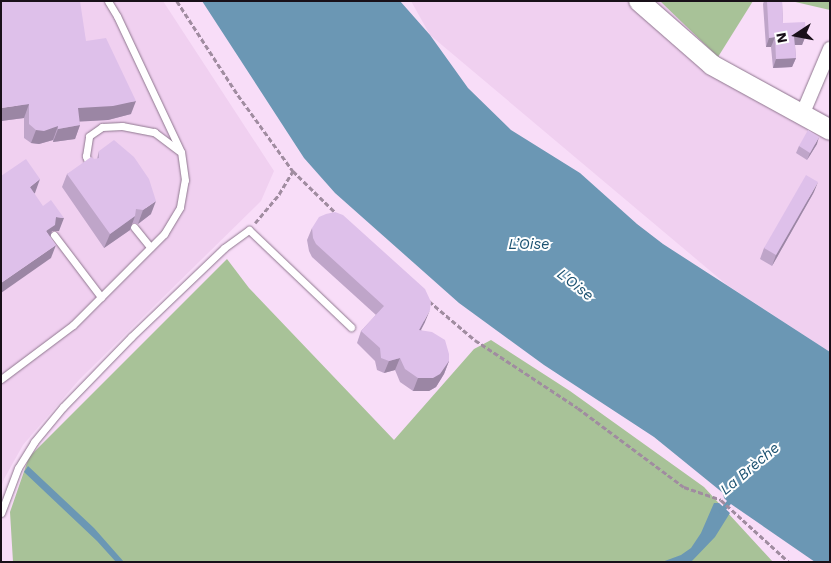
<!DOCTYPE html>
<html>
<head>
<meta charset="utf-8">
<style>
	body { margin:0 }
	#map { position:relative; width:831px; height:563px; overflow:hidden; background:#f8ddf8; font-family:"Work Sans",sans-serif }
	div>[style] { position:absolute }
	.built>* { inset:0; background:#f0d0f0 }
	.forest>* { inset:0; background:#a8c298 }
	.water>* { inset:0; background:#6b97b4 }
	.stream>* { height:4.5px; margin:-2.25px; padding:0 2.25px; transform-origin:2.25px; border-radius:2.25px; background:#6b97b4 }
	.path>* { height:2.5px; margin-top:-1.25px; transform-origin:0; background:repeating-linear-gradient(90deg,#a08ca0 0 5px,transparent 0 7.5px) }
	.roads { filter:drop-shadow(0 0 1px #8f778f) drop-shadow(0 0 1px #8f778f) }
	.service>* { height:7px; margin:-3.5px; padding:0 3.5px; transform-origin:3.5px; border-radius:3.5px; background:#fff }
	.minor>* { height:14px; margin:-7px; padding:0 7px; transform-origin:7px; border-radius:7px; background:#fff }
	.secondary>* { height:20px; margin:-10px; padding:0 10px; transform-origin:10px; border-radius:10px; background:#fff }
	.wall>* { inset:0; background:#bfa5c9 }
	.shaded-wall>* { inset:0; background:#9b86a4 }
	.building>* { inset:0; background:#dec0ea }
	span { translate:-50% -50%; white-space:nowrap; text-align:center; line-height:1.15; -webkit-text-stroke:4px #fff; paint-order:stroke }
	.water-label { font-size:15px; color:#1d5372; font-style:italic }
	.frame { position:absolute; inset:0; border:2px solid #191019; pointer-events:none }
	.north { position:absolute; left:771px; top:10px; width:50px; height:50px; -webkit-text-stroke:4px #fff; paint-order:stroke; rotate:259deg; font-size:14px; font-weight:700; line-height:20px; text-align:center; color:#191019 }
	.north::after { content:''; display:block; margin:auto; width:18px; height:22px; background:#191019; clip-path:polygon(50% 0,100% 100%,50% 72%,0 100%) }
</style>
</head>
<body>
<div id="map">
	<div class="built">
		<div style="clip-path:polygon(1px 1px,163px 1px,274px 171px,261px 201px,79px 380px,23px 445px,4px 479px,1px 488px)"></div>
		<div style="clip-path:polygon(411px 1px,664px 1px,718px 57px,830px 116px,830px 352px,727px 285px,430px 35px)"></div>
	</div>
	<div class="forest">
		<div style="clip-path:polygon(660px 1px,753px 1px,718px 57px)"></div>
		<div style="clip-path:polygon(791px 1px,830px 1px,830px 10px)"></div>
		<div style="clip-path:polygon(227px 259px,249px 288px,394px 440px,474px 349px,491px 340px,570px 391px,704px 487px,773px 562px,13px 562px,10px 512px,29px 457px)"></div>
	</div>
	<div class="water">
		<div style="clip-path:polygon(202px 1px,400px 1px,430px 35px,468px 88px,511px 130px,580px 173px,637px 224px,663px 244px,830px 352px,830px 562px,815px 562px,728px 502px,724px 498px,723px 493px,654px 437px,544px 365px,459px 303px,335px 193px,304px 158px)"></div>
		<div style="clip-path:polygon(28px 466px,94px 528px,124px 562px,116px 562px,97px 541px,24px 472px)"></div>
		<div style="clip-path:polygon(714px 503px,719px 503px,730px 513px,715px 537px,691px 562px,662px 562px,681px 555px,691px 548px,701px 533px)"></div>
	</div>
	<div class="stream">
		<div style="left:721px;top:511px;width:17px;rotate:-50deg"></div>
	</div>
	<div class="path">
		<div style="left:177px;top:1px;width:112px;rotate:57deg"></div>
		<div style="left:238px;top:95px;width:94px;rotate:54.1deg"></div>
		<div style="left:293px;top:171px;width:60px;rotate:44.3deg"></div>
		<div style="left:255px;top:223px;width:38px;rotate:-50deg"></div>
		<div style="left:279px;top:194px;width:27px;rotate:-59deg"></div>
		<div style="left:429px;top:301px;width:60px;rotate:40.3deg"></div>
		<div style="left:475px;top:340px;width:123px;rotate:33.4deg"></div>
		<div style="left:578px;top:408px;width:132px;rotate:36.7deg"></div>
		<div style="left:684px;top:487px;width:39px;rotate:19deg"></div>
		<div style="left:721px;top:500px;width:92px;rotate:42.4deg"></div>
	</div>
	<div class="roads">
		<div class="service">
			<div style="left:90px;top:167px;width:12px;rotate:-110deg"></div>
			<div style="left:86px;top:156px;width:20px;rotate:-81deg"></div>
			<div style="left:89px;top:136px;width:16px;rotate:-35deg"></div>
			<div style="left:102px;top:127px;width:20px;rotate:-3deg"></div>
			<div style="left:122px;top:126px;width:33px;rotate:11deg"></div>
			<div style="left:154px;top:132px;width:31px;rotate:37deg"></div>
			<div style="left:134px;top:227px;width:26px;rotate:51deg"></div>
			<div style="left:54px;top:235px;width:78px;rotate:52.8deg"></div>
			<div style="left:1px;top:379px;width:90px;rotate:-36.9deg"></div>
			<div style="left:73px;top:325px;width:129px;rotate:-45deg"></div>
			<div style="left:164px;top:234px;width:31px;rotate:-59deg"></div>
			<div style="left:180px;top:207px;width:27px;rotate:-80deg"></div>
			<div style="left:185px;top:180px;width:28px;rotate:-98deg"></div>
			<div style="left:181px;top:152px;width:150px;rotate:-115.2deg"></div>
			<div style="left:117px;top:16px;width:17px;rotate:-121deg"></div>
			<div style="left:1px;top:513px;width:48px;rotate:-69.3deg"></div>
			<div style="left:18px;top:468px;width:31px;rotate:-58deg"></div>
			<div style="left:34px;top:442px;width:45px;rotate:-50.4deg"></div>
			<div style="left:63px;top:407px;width:98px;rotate:-45.8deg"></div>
			<div style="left:131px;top:337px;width:129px;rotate:-43.7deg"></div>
			<div style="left:224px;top:248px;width:31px;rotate:-36deg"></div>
			<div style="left:249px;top:230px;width:141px;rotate:43.6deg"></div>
		</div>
		<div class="minor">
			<div style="left:802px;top:115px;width:72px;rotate:-67deg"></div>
		</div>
		<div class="secondary">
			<div style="left:639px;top:1px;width:97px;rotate:41.2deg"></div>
			<div style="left:712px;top:65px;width:135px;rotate:28.8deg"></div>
		</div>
	</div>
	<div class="wall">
		<div style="clip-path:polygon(764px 1px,782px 1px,783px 23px,806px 35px,802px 45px,795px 45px,796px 58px,792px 67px,773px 68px,771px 47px,766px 47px,763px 4px)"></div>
		<div style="clip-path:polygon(86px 41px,131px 114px,108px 120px,79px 121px,80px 125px,75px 139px,53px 142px,53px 140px,39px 144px,31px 143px,24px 138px,24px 118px,1px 121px)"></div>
		<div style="clip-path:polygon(817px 144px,807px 160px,796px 153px,799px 146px)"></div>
		<div style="clip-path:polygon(99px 151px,151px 214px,138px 224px,132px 223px,130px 230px,104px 248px,62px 187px,67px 174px,97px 159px)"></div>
		<div style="clip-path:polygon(814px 192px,772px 266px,760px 259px,764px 248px)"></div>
		<div style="clip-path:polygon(312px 228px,425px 322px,421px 330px,449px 361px,444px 374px,436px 387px,429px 391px,413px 391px,400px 382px,395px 370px,384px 373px,377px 370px,375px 361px,357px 343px,361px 331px,376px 315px,312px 257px,309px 251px,307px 240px)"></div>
	</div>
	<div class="shaded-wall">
		<div style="clip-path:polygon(806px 35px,802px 45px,791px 45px,794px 36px)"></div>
		<div style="clip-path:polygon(775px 37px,771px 47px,766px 47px,769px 38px)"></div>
		<div style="clip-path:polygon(796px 58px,792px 67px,773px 68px,776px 59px)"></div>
		<div style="clip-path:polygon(136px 101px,131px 114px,108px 120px,73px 122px,78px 108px)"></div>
		<div style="clip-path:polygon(29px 104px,24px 118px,1px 121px,1px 108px)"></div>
		<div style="clip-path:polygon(80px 125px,75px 139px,53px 142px,58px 129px)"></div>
		<div style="clip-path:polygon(58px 126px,53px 140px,39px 144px,31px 143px,36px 130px)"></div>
		<div style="clip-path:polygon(819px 137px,817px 144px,807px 160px,810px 153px)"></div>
		<div style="clip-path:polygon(40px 179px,35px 193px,25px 200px,30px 187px)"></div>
		<div style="clip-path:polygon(818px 182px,814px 192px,772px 266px,776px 255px)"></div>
		<div style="clip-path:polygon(156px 201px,151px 214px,138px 224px,143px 210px)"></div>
		<div style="clip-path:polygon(135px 216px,130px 230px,104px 248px,110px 234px)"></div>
		<div style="clip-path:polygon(56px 217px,64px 218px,59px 231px,52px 231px,50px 238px,46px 231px)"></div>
		<div style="clip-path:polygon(56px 245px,51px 258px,1px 293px,1px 283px)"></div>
		<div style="clip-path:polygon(430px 310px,425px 322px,414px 343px,419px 330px)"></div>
		<div style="clip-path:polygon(400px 358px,395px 370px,384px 373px,389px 361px)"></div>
		<div style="clip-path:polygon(449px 361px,444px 374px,436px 387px,429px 391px,413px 391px,418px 378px)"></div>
	</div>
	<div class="building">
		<div style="clip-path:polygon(1px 1px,80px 1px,86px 41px,106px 38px,136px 101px,113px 106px,78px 108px,80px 125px,58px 129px,58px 126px,44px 131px,36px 130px,29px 124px,29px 104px,1px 108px)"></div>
		<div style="clip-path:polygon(767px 1px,782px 1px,783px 23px,805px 22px,806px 35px,794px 36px,796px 58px,776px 59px,775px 37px,769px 38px)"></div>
		<div style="clip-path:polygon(808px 130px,819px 137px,810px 153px,799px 146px)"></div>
		<div style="clip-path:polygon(114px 140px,134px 157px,149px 179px,156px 201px,143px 210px,136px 209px,135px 216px,110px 234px,67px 174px,91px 157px,94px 159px,99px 158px,99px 151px)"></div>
		<div style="clip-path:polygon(26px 159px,40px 179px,30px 187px,43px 206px,51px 200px,64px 218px,56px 217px,55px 225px,46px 231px,56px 245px,1px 283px,1px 176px)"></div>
		<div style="clip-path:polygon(806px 175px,818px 182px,776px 255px,764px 248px)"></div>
		<div style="clip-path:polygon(335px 212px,343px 215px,425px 289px,431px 302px,430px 310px,419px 330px,432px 332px,445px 340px,449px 354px,449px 361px,440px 374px,433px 378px,418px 378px,405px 369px,400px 358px,389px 361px,381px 358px,380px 348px,361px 331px,384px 306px,316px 244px,313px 238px,312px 228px,319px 217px,326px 214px)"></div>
	</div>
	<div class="water-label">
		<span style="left:529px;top:245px">L’Oise</span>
		<span style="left:575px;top:285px;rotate:38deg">L'Oise</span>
		<span style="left:750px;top:469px;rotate:-40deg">La Brèche</span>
	</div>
	<div class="frame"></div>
	<div class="north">N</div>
</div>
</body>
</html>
